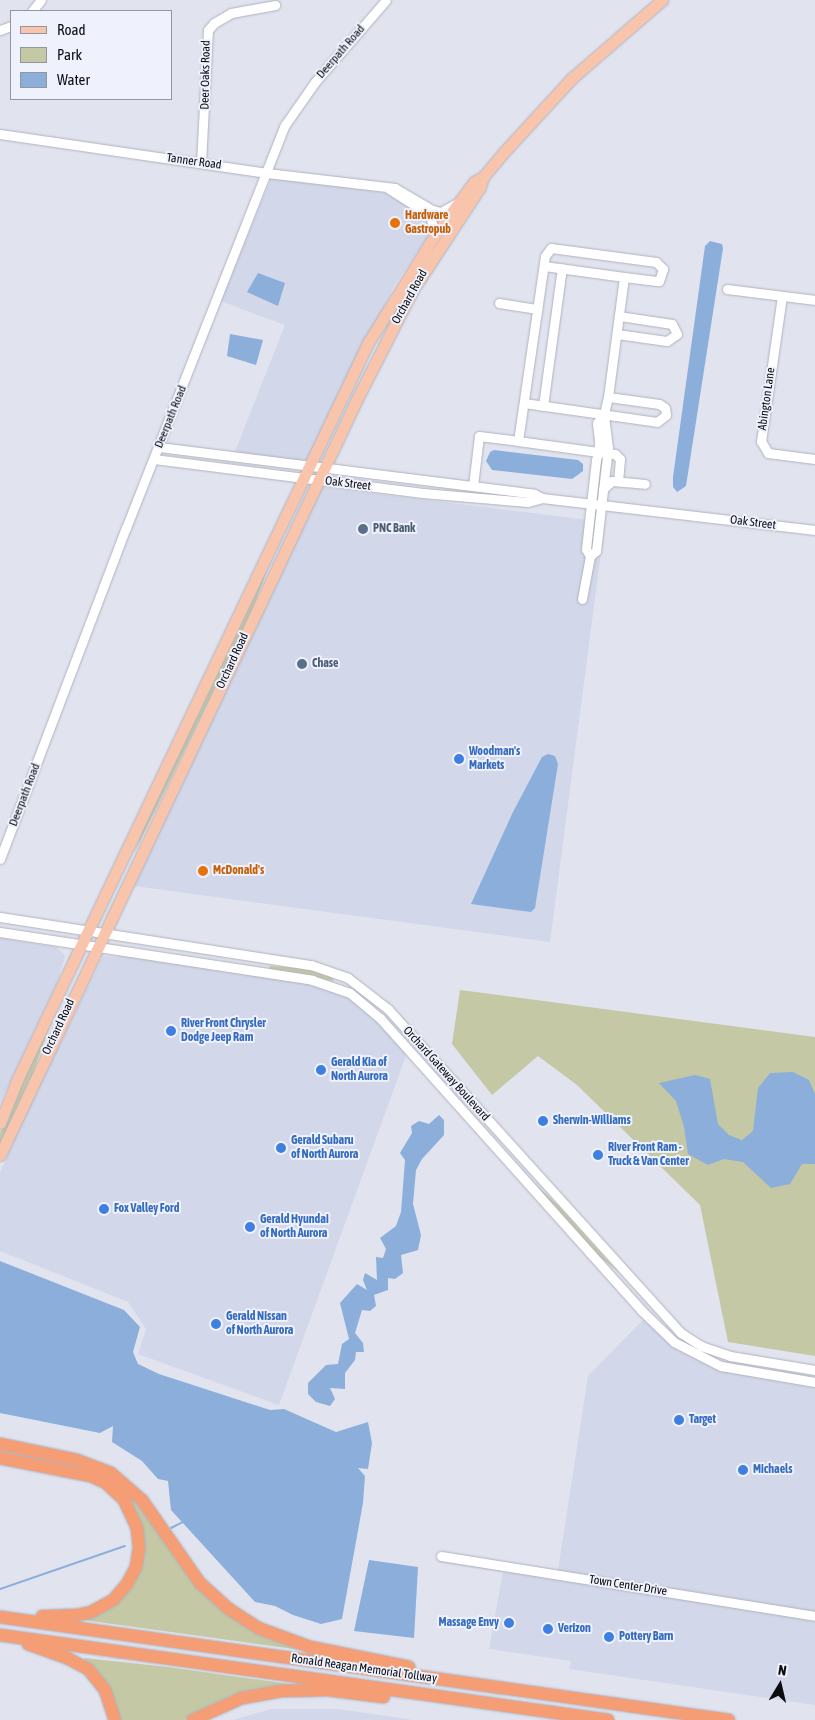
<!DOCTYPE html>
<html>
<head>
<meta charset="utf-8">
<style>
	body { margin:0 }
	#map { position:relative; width:815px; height:1720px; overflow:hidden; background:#e1e4ef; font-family:"Asap Condensed",sans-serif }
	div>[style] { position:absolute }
	.built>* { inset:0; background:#d2d7e9 }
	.green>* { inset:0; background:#c4c8a4 }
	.water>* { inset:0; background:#8caedb }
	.stream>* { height:2px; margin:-1px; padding:0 1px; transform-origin:1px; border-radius:1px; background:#8caedb }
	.roads { filter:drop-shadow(0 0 1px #afb2bd) drop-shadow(0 0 1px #afb2bd) }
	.minor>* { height:9px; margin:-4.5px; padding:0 4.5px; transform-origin:4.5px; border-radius:4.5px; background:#fff }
	.major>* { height:11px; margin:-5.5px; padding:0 5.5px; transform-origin:5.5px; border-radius:5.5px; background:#f9c4ac }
	.highway>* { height:12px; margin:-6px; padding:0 6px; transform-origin:6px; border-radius:6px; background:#f59d75 }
	.dots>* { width:14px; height:14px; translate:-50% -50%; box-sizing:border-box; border:2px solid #eff2fd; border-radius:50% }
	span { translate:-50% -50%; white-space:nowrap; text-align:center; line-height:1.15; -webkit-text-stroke:4px #eff2fd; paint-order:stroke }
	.street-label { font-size:12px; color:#0b0c10 }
	.food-label { font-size:12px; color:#c56008; font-weight:700 }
	.left { translate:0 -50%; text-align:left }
	.service-label { font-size:12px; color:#4e5e75; font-weight:700 }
	.shop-label { font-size:12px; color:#366cbe; font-weight:700 }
	.right { translate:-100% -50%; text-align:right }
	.legend { position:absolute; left:10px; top:10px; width:162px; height:90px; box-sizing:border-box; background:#eff2fd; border:1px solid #94969e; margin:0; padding:6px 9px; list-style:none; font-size:15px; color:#0b0c10 }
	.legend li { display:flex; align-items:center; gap:10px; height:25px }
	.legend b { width:25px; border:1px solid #94969e }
	.north { position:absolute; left:755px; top:1660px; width:50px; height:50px; -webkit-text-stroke:4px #eff2fd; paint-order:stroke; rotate:9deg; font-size:14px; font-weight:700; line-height:20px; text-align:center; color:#0b0c10 }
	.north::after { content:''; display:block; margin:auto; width:18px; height:22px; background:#0b0c10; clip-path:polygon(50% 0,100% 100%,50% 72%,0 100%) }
</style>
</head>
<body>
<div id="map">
	<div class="built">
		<div style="clip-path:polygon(272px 177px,386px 193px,400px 198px,427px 217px,431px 232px,394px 286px,308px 463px,234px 454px,285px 325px,221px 301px)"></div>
		<div style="clip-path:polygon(322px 487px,605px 522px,550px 942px,134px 886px)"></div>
		<div style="clip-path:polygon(0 938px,57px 947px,65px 956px,58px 980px,0 1103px)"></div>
		<div style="clip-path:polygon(103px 956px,148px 958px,320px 985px,351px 998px,368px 1010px,407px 1053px,279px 1405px,138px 1354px,146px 1329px,128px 1302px,0 1251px,0 1173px,24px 1116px)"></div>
		<div style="clip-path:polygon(644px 1319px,678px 1350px,718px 1368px,815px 1385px,815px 1705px,569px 1669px,571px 1661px,489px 1649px,503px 1572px,438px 1562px,440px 1552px,558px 1570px,588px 1376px)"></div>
		<div style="clip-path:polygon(271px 1709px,338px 1709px,413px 1720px,233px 1720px)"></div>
	</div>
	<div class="green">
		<div style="clip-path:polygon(271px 560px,252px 612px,134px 854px,147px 818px)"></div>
		<div style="clip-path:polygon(270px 966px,309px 969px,330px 975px,334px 981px,269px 970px)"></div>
		<div style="clip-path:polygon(460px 990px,815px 1037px,815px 1356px,728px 1342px,700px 1205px,577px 1085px,538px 1056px,492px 1095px,452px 1044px)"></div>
		<div style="clip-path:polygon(52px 1020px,33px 1073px,0 1145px,0 1133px,22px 1078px)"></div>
		<div style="clip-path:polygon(536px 1185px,559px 1206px,618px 1272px,593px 1251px)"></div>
		<div style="clip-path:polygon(129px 1498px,134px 1498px,194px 1583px,301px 1650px,84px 1620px,123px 1596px,142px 1526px)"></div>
		<div style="clip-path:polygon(84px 1658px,168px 1667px,296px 1685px,224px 1699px,185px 1720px,119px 1720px)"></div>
	</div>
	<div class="water">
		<div style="clip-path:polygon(710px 241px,722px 244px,723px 248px,686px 486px,677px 492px,673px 487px,673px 477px,705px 246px)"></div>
		<div style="clip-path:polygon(258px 273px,285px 283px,278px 306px,247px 292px)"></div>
		<div style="clip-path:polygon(230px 334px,263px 340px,256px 365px,227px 356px)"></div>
		<div style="clip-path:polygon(494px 450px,578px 460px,583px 464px,583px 471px,572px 479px,492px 470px,486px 461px,490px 452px)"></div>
		<div style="clip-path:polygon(548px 754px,555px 756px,558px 764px,535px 908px,531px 912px,471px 904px,513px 812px,542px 757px)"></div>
		<div style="clip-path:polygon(793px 1072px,809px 1080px,815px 1094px,815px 1164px,802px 1164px,790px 1184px,771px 1188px,743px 1162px,724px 1159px,708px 1165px,688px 1154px,684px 1127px,676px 1101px,659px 1083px,695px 1075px,710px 1079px,718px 1124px,729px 1135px,742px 1140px,753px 1131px,758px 1088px,770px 1073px)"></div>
		<div style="clip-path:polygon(439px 1115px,444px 1120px,444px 1135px,422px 1159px,416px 1170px,413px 1204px,421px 1235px,418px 1250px,401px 1255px,403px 1273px,395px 1279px,388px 1278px,388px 1290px,374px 1295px,376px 1306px,370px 1311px,362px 1310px,355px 1333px,363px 1343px,364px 1352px,356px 1352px,355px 1360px,345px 1373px,345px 1389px,330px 1388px,335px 1399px,330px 1406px,316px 1402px,308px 1394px,308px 1383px,326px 1365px,338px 1364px,342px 1344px,349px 1339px,340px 1303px,357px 1284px,367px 1290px,363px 1280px,365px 1273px,377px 1280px,376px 1257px,383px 1258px,386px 1249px,380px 1238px,396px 1226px,401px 1212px,405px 1160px,400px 1153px,412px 1133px,411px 1126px,419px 1121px,429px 1124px)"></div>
		<div style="clip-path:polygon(0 1261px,124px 1310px,140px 1327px,133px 1352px,138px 1364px,159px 1374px,270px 1410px,284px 1409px,336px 1432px,368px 1422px,372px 1443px,368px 1469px,358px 1468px,365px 1476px,363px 1503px,342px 1619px,321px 1624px,293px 1615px,275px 1606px,255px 1602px,171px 1510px,168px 1481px,158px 1479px,142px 1461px,112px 1442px,113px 1426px,100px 1433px,0 1413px)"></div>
		<div style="clip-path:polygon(369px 1560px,418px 1567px,414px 1638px,354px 1631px)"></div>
	</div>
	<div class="stream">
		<div style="left:171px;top:1528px;width:13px;rotate:-27deg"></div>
		<div style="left:0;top:1589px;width:132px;rotate:-19deg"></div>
	</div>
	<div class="roads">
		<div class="minor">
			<div style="left:32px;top:11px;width:14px;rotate:-51deg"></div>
			<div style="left:0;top:30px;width:12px;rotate:-20deg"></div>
			<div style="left:0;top:134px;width:270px;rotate:8.3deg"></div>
			<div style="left:267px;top:173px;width:129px;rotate:6.7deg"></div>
			<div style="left:395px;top:188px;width:43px;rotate:30.7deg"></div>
			<div style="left:432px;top:210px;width:9px;rotate:13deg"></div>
			<div style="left:441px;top:212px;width:18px;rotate:-29deg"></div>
			<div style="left:201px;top:163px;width:133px;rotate:-87deg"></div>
			<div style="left:208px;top:30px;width:9px;rotate:-49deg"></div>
			<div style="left:214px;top:23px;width:20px;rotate:-30deg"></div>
			<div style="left:231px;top:13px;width:45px;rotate:-10.3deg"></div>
			<div style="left:389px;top:189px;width:49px;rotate:32.4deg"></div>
			<div style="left:430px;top:215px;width:21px;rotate:76deg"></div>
			<div style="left:544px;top:266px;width:81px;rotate:7.8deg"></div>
			<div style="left:727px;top:289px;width:89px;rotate:7.1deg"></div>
			<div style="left:782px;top:296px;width:147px;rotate:98.2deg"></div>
			<div style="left:761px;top:441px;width:14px;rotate:60deg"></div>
			<div style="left:768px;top:453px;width:47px;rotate:7.3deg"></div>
			<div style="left:499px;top:303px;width:39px;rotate:9deg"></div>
			<div style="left:617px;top:334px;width:50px;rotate:8deg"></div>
			<div style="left:667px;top:341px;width:12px;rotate:-35deg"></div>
			<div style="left:677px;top:334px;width:11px;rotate:-117deg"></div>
			<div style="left:672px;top:324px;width:54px;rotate:-171.4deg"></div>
			<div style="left:524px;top:403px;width:134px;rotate:8.1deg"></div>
			<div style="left:657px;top:422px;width:11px;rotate:-38deg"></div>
			<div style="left:666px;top:415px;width:7px;rotate:-98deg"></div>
			<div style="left:665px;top:408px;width:7px;rotate:-146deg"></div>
			<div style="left:659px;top:404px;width:51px;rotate:-172.2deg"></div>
			<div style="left:543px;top:406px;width:139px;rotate:-82.2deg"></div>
			<div style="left:159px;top:447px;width:378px;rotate:7.1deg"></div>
			<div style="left:534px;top:494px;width:9px;rotate:27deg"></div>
			<div style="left:542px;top:498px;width:275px;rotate:6.7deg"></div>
			<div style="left:154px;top:459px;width:271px;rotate:7.2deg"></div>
			<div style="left:423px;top:493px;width:105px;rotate:4.9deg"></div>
			<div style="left:528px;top:502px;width:15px;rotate:-16deg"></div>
			<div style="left:473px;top:486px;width:50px;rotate:-83.2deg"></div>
			<div style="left:479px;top:436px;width:39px;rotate:7deg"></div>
			<div style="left:603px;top:489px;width:12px;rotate:-42deg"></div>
			<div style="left:612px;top:481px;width:33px;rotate:5deg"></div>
			<div style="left:590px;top:556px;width:8px;rotate:-120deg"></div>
			<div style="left:586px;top:549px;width:45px;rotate:-83.7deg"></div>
			<div style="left:591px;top:504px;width:44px;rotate:-83.5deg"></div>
			<div style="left:596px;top:460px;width:8px;rotate:-76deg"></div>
			<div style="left:598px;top:452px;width:6px;rotate:-81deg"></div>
			<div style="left:599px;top:446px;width:6px;rotate:-90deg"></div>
			<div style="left:599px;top:440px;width:17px;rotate:-97deg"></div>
			<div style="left:597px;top:423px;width:11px;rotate:-52deg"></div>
			<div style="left:604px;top:414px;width:17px;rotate:-77deg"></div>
			<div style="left:608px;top:397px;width:121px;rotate:-82.4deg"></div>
			<div style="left:624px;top:277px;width:35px;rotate:7deg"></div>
			<div style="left:659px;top:281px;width:13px;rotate:-72deg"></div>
			<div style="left:663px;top:269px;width:10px;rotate:-135deg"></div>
			<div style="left:656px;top:262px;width:106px;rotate:-172.4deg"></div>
			<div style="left:551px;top:248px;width:10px;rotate:127deg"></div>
			<div style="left:545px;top:256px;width:187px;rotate:98.3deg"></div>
			<div style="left:518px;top:441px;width:81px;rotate:7.8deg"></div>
			<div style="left:598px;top:452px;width:9px;rotate:6deg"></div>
			<div style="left:607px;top:453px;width:8px;rotate:7deg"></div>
			<div style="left:615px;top:454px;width:7px;rotate:45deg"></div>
			<div style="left:620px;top:459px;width:21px;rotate:95deg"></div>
			<div style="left:582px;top:599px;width:44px;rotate:-79.5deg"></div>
			<div style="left:590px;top:556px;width:8px;rotate:-40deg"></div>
			<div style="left:596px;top:551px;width:104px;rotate:-83.4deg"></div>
			<div style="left:608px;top:448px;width:34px;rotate:-97deg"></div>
			<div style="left:0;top:859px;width:354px;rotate:-69.2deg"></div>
			<div style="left:126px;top:528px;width:433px;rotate:-68.5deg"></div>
			<div style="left:285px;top:125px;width:52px;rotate:-55.1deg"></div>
			<div style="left:315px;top:82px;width:108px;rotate:-49.1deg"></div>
			<div style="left:0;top:917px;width:315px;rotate:8.8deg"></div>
			<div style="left:311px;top:965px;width:39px;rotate:19deg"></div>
			<div style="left:348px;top:978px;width:51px;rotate:37.8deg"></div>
			<div style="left:388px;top:1009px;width:437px;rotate:47.9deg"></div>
			<div style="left:681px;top:1333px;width:24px;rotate:33deg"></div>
			<div style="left:701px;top:1346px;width:31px;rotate:19deg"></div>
			<div style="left:730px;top:1356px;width:86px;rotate:9.4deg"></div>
			<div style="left:0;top:932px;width:316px;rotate:8.7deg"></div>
			<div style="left:312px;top:980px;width:40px;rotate:18.9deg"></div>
			<div style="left:350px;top:993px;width:39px;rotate:40deg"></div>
			<div style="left:380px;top:1018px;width:392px;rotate:48.2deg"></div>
			<div style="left:641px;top:1310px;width:46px;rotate:44.1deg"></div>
			<div style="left:674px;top:1342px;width:53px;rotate:27.1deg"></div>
			<div style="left:721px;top:1366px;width:95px;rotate:9.7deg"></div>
			<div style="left:441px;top:1556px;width:379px;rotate:9.1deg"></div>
		</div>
		<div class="major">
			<div style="left:0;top:1123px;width:48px;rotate:-68.2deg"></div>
			<div style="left:18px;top:1078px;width:814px;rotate:-64.54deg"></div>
			<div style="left:368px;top:343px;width:127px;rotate:-58.2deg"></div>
			<div style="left:435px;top:235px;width:66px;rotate:-53.7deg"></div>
			<div style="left:474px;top:182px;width:10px;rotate:-29deg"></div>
			<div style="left:0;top:1155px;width:836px;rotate:-64.72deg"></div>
			<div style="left:357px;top:399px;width:121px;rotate:-63deg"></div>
			<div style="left:412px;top:291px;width:124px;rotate:-56.8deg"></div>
			<div style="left:480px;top:187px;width:10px;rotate:-73deg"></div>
			<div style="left:483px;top:177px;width:33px;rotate:-50deg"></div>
			<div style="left:504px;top:152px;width:100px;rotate:-47.4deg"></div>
			<div style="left:572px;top:78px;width:119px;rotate:-40.9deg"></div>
		</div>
		<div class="highway">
			<div style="left:0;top:1444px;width:79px;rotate:11.7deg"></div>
			<div style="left:77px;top:1460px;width:36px;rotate:21deg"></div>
			<div style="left:111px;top:1473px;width:41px;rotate:41.1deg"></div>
			<div style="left:142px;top:1500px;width:101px;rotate:55.1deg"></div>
			<div style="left:200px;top:1583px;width:39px;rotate:42deg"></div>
			<div style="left:229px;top:1609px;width:35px;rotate:33deg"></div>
			<div style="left:258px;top:1628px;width:55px;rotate:20.1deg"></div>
			<div style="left:310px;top:1647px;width:101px;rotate:11.4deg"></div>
			<div style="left:0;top:1458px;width:93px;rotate:11.2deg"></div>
			<div style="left:91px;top:1476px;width:17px;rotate:25deg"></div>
			<div style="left:106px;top:1483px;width:25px;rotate:43deg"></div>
			<div style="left:124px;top:1500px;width:31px;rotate:65deg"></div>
			<div style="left:137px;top:1528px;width:20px;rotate:84deg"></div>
			<div style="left:139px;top:1548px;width:19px;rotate:99deg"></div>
			<div style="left:136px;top:1567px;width:19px;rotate:118deg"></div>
			<div style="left:127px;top:1584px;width:21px;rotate:131deg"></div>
			<div style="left:113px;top:1600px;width:25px;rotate:151deg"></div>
			<div style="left:91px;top:1612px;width:13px;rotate:167deg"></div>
			<div style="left:78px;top:1615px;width:36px;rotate:178deg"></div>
			<div style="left:0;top:1617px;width:736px;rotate:8.04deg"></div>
			<div style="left:0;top:1635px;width:614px;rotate:7.96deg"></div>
			<div style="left:28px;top:1644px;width:41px;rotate:19.7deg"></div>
			<div style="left:67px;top:1658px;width:24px;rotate:28deg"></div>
			<div style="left:88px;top:1669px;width:27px;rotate:51deg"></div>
			<div style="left:105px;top:1690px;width:32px;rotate:72deg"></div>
			<div style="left:193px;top:1720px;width:54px;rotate:-24.2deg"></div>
			<div style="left:242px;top:1698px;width:41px;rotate:-9.9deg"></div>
			<div style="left:282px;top:1691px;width:46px;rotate:-1.2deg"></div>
			<div style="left:328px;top:1690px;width:56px;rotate:7.1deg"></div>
		</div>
	</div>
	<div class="dots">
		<div style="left:395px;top:223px;background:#e8710a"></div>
		<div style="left:363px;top:529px;background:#5c6f8a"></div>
		<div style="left:302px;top:664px;background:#5c6f8a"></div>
		<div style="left:459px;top:759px;background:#3f7fe0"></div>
		<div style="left:203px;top:871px;background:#e8710a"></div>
		<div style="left:171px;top:1031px;background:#3f7fe0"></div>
		<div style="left:321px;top:1070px;background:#3f7fe0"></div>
		<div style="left:543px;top:1121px;background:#3f7fe0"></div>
		<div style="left:281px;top:1148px;background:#3f7fe0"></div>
		<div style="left:598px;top:1155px;background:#3f7fe0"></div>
		<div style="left:104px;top:1209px;background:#3f7fe0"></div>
		<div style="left:250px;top:1227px;background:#3f7fe0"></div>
		<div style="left:216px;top:1324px;background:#3f7fe0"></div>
		<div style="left:679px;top:1420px;background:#3f7fe0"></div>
		<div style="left:743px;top:1470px;background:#3f7fe0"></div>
		<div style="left:509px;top:1623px;background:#3f7fe0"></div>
		<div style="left:548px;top:1629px;background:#3f7fe0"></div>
		<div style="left:609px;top:1637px;background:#3f7fe0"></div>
	</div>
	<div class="street-label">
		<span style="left:341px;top:52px;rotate:-49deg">Deerpath Road</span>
		<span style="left:206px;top:75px;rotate:-89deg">Deer Oaks Road</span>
		<span style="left:194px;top:162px;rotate:8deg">Tanner Road</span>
		<span style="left:410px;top:297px;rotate:-61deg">Orchard Road</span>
		<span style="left:767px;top:399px;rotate:-82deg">Abington Lane</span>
		<span style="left:171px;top:417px;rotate:-68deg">Deerpath Road</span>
		<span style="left:348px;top:484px;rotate:7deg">Oak Street</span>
		<span style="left:753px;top:523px;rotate:7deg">Oak Street</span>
		<span style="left:233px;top:661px;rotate:-65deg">Orchard Road</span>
		<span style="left:25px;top:795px;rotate:-69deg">Deerpath Road</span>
		<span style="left:59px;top:1027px;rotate:-65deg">Orchard Road</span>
		<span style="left:446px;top:1074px;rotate:48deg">Orchard Gateway Boulevard</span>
		<span style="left:628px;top:1586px;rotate:9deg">Town Center Drive</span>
		<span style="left:364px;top:1669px;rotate:8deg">Ronald Reagan Memorial Tollway</span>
	</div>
	<div class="food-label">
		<span class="left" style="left:405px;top:223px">Hardware<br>Gastropub</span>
		<span class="left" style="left:213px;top:871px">McDonald's</span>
	</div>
	<div class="service-label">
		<span class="left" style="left:373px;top:529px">PNC Bank</span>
		<span class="left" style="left:312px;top:664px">Chase</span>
	</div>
	<div class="shop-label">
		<span class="left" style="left:469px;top:759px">Woodman's<br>Markets</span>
		<span class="left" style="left:181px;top:1031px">River Front Chrysler<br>Dodge Jeep Ram</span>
		<span class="left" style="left:331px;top:1070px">Gerald Kia of<br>North Aurora</span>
		<span class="left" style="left:553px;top:1121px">Sherwin-Williams</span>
		<span class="left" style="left:291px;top:1148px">Gerald Subaru<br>of North Aurora</span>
		<span class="left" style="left:608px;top:1155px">River Front Ram -<br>Truck &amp; Van Center</span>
		<span class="left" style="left:114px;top:1209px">Fox Valley Ford</span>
		<span class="left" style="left:260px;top:1227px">Gerald Hyundai<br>of North Aurora</span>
		<span class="left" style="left:226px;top:1324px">Gerald Nissan<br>of North Aurora</span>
		<span class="left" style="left:689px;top:1420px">Target</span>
		<span class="left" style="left:753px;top:1470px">Michaels</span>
		<span class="right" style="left:499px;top:1623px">Massage Envy</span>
		<span class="left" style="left:558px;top:1629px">Verizon</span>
		<span class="left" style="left:619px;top:1637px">Pottery Barn</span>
	</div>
	<ul class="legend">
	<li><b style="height:6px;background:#f9c4ac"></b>Road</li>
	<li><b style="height:14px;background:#c4c8a4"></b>Park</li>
	<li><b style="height:14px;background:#8caedb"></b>Water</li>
	</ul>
	<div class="north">N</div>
</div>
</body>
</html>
